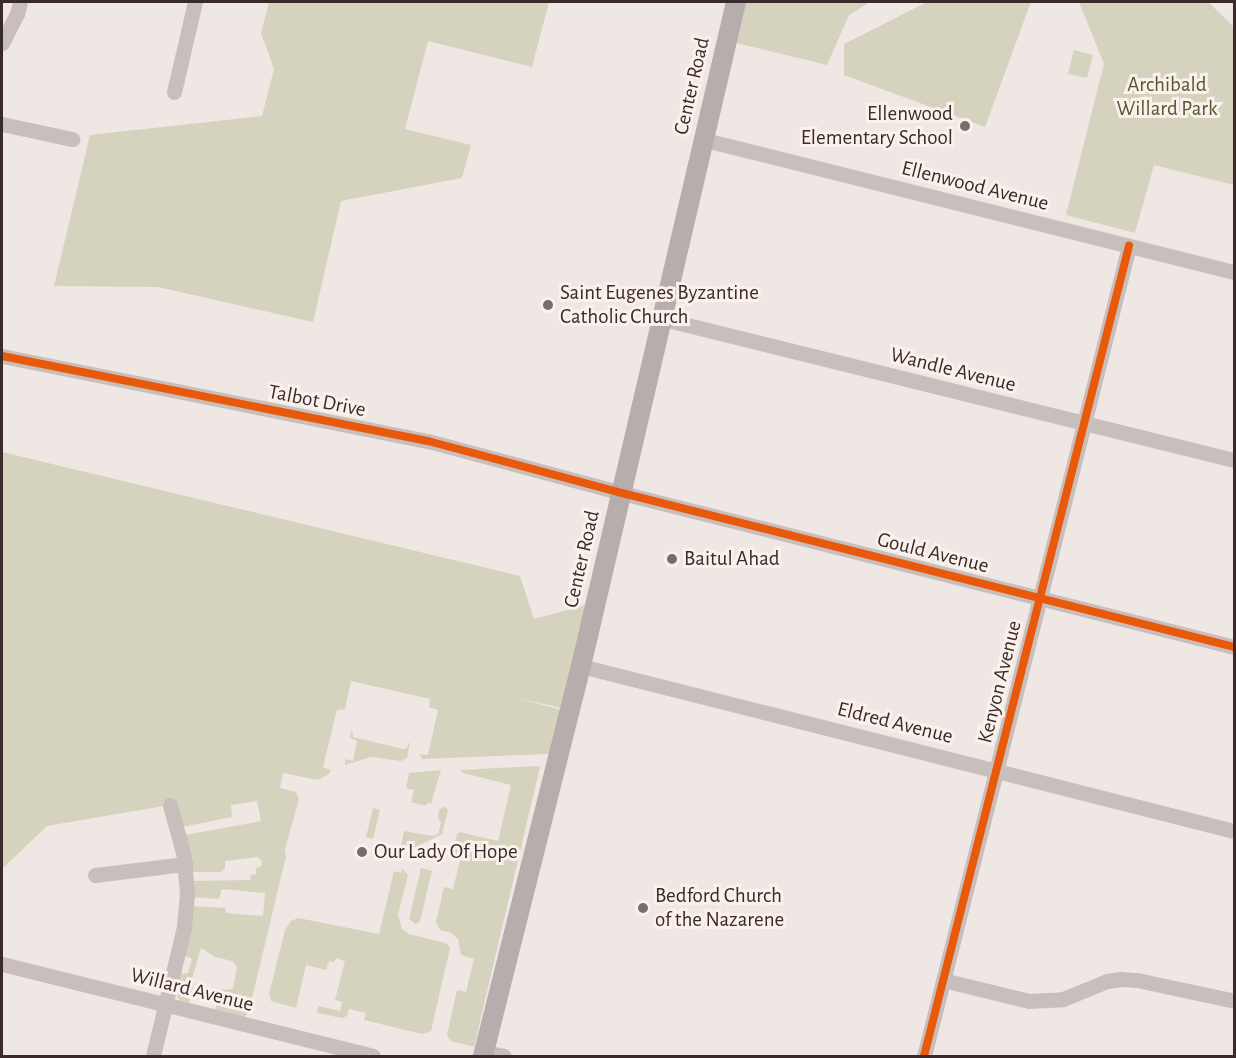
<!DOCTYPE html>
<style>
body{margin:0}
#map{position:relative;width:1236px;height:1058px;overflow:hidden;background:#efe7e4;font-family:"Alegreya Sans",sans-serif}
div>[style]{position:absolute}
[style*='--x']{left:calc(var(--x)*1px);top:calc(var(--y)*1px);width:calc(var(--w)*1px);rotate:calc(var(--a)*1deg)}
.green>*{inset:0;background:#d5d3be}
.minor>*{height:15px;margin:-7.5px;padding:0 7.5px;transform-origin:7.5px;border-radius:7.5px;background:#c8bfbd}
.major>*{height:20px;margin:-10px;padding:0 10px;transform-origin:10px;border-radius:10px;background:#b7adac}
.cycleway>*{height:8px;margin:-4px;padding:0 4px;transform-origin:4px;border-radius:4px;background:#e8590c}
.dots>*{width:16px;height:16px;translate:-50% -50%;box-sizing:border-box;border:3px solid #fbf1ec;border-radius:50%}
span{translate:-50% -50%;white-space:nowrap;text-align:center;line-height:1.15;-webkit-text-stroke:6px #fbf1ec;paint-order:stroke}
.park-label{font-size:21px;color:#54592d}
.street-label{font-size:21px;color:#3a2b2a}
.poi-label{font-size:21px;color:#3a2b2a}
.right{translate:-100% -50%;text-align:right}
.left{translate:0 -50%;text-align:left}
.frame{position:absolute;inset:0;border:3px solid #3a2b2a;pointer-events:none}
</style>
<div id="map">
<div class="green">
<div style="clip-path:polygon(269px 2px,549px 2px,532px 67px,428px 41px,405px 129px,471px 145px,462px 178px,341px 201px,313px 322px,158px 287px,54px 286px,90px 135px,262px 116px,274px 69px,261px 33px)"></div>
<div style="clip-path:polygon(736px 2px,870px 2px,849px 15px,827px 65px,728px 41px)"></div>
<div style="clip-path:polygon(927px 2px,1031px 2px,985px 127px,844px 75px,844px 44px)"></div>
<div style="clip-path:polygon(1079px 2px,1208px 2px,1234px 27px,1234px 185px,1154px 165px,1135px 233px,1066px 215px,1104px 64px)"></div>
<div style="clip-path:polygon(1074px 50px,1093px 55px,1087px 78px,1068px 74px)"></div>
<div style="clip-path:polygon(2px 452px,520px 576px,534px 619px,586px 605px,561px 708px,518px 698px,561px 710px,549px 754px,422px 759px,419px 754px,428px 755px,438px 710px,429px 707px,430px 699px,351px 681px,345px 709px,337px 710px,329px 742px,323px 767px,331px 770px,329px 774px,318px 780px,283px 773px,280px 788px,296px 792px,299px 799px,285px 849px,286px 856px,249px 1011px,244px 1018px,215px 1010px,220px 990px,233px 989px,237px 967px,232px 961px,215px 957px,201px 948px,191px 982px,194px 983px,189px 1004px,181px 1002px,176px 995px,179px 974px,188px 973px,192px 959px,184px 955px,191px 906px,225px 908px,226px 913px,263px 916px,265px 893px,222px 889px,219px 899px,192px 897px,191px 881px,251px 880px,250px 875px,256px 874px,256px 868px,262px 866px,262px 862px,258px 857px,225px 861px,225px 868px,221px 872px,191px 872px,185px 835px,261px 821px,257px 801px,231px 805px,232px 817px,182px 827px,172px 796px,170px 805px,47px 826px,2px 869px)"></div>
<div style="clip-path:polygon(352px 729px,353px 737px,403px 749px,406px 749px,410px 741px,407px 758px,401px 761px,371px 757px,345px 765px,345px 759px,353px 761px,357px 741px,350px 738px)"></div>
<div style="clip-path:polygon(535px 766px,540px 767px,474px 1047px,451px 1041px,447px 1035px,457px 990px,466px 992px,474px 959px,461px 955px,458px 939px,451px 933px,440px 930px,436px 922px,444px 887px,453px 889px,460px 860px,461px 856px,452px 853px,457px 834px,460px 832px,498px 841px,511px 785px,463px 773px,461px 770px)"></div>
<div style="clip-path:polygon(441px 770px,431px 804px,427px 803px,426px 806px,411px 802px,414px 790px,406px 788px,409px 773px)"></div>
<div style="clip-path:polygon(445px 806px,448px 811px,442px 834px,414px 848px,407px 843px,406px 847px,401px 846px,404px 831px,433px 836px,438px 834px,441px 823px,438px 817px,439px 810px)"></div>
<div style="clip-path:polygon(373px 808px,380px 810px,373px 839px,366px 837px)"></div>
<div style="clip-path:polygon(402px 868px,408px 875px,398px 915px,402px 929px,409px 934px,446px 943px,450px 948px,431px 1031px,422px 1034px,364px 1020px,366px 1013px,349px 1009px,347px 1016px,342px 1018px,317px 1013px,318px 1006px,340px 1011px,342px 1002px,335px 1000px,345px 961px,336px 958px,334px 962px,329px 961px,326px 970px,306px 965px,296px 1008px,271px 1001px,269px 994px,285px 930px,291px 921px,298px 918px,379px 934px,394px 871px,401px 873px)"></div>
<div style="clip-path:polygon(421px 868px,432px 871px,420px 921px,416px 924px,409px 919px)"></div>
</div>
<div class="minor">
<div style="--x:2;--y:43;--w:33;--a:-63"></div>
<div style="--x:17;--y:14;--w:12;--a:-76"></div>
<div style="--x:174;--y:92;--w:92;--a:-76.9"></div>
<div style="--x:2;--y:124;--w:72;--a:12.1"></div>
<div style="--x:705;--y:140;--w:545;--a:14.01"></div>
<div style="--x:663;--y:319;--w:588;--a:13.87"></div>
<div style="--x:2;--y:356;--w:434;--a:11.3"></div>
<div style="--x:428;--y:441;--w:201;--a:15"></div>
<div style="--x:622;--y:493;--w:631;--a:14.12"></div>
<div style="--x:581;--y:666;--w:674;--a:14.18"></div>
<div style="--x:95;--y:875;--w:91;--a:-7"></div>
<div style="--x:2;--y:964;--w:382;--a:13.9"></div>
<div style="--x:943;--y:980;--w:89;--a:13.7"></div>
<div style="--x:1029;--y:1001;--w:34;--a:-3"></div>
<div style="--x:1063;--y:999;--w:48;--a:-22.2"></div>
<div style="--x:1107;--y:981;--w:14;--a:-8"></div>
<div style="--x:1121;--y:979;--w:16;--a:4"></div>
<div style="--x:1137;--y:980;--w:95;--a:12.1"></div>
<div style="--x:484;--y:1052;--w:20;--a:11"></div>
<div style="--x:153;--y:1056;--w:133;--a:-76.5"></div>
<div style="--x:184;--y:927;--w:33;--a:-85"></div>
<div style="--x:187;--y:894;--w:38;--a:-95"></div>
<div style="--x:184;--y:856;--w:53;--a:-105.4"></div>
<div style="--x:924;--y:1056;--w:836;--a:-75.8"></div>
</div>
<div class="major">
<div style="--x:483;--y:1056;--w:402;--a:-75.9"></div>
<div style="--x:581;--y:666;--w:682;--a:-76.86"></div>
</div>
<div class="cycleway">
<div style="--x:2;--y:356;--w:434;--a:11.3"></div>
<div style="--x:428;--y:441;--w:201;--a:15"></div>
<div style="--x:622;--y:493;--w:631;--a:14.12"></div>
<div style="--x:924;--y:1056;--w:836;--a:-75.8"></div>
</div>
<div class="dots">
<div style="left:965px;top:126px;background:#796d6b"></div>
<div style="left:548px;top:305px;background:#796d6b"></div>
<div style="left:672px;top:559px;background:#796d6b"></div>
<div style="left:362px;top:852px;background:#796d6b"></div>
<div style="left:643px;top:908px;background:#796d6b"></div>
</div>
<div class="park-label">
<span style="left:1167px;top:97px">Archibald<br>Willard Park</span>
</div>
<div class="street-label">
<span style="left:692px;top:86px;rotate:-77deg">Center Road</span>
<span style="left:975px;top:186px;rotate:14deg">Ellenwood Avenue</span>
<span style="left:953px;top:370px;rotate:14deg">Wandle Avenue</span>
<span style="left:317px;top:401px;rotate:11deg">Talbot Drive</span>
<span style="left:933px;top:553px;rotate:14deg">Gould Avenue</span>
<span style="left:582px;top:559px;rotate:-77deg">Center Road</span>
<span style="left:1000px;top:682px;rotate:-76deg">Kenyon Avenue</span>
<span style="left:895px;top:723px;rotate:14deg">Eldred Avenue</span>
<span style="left:192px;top:990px;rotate:14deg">Willard Avenue</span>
</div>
<div class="poi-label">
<span class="right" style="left:953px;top:126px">Ellenwood<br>Elementary School</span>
<span class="left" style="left:560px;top:305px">Saint Eugenes Byzantine<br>Catholic Church</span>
<span class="left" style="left:684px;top:559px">Baitul Ahad</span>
<span class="left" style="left:374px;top:852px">Our Lady Of Hope</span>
<span class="left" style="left:655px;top:908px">Bedford Church<br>of the Nazarene</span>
</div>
<div class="frame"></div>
</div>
